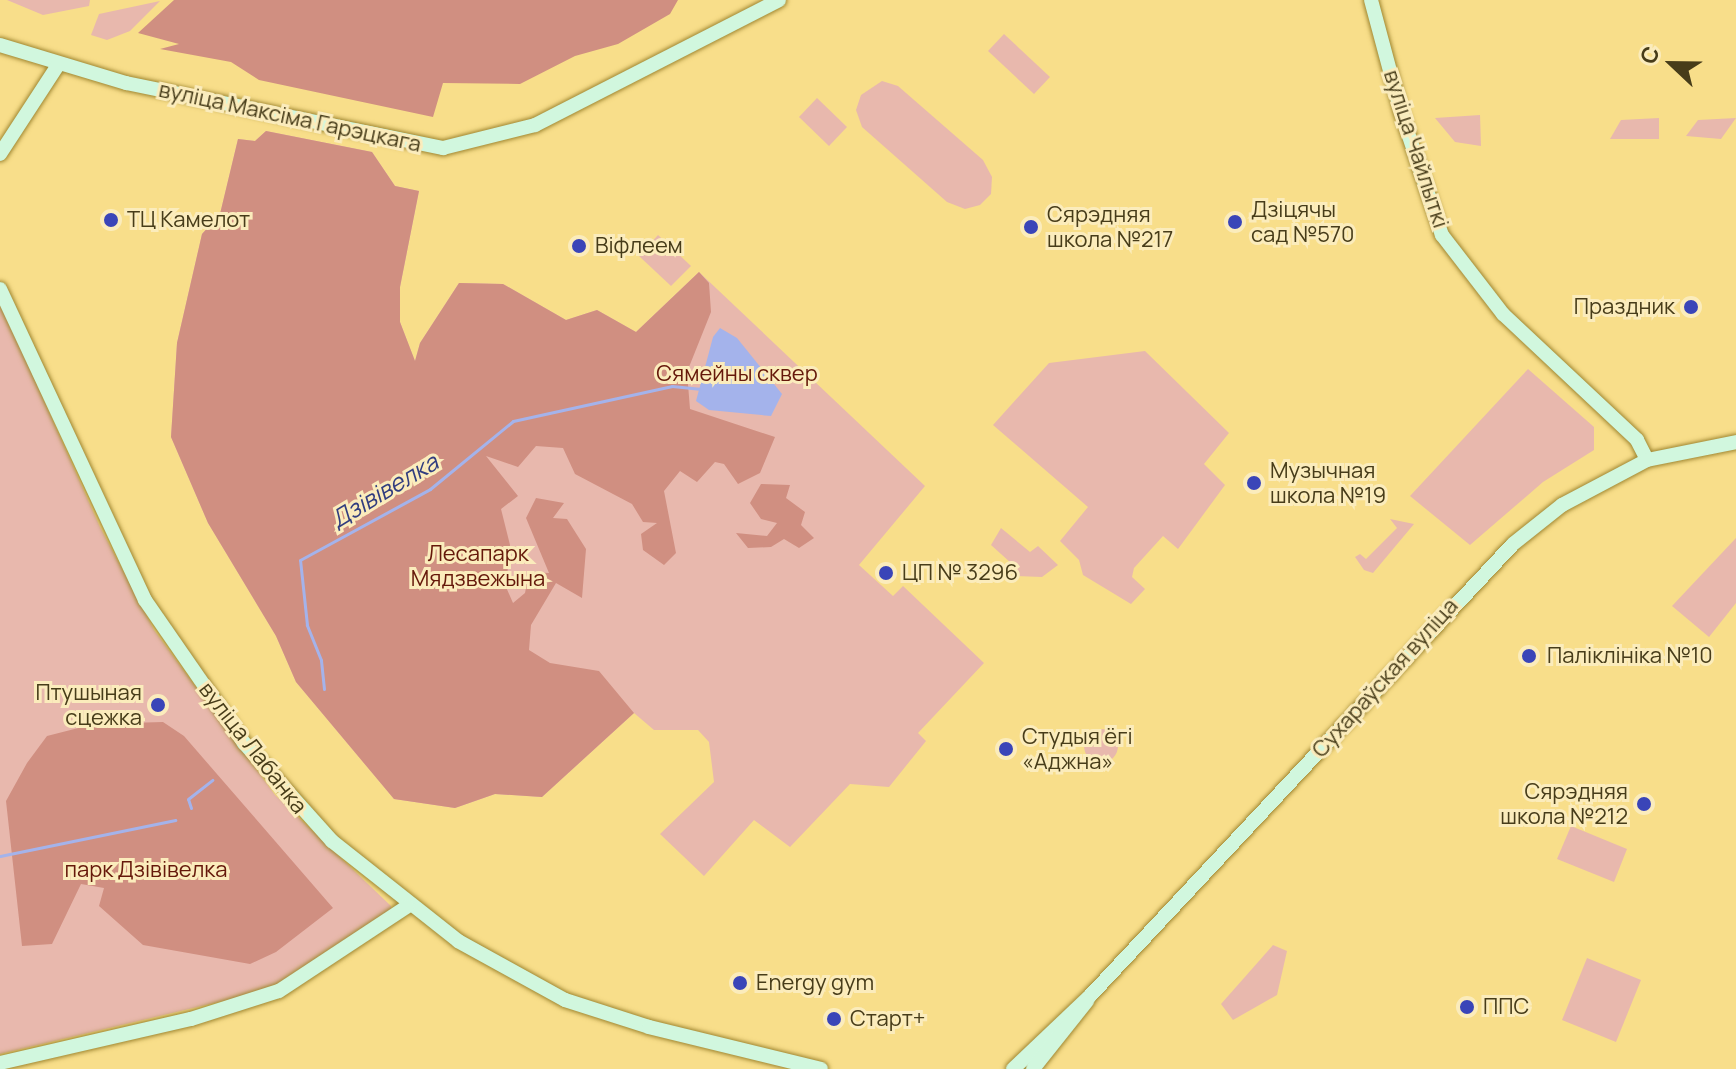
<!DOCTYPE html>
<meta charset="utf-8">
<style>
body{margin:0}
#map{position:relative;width:1736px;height:1069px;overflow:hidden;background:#f8de8a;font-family:Manrope,sans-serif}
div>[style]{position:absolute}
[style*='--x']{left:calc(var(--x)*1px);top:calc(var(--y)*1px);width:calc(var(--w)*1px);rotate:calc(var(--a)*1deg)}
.green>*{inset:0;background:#e8b8ad}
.round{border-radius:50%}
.forest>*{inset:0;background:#d08f81}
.water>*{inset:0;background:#a4b3eb}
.stream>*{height:3px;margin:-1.5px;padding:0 1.5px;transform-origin:1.5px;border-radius:1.5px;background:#a4b3eb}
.roads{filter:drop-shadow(0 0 2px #a08732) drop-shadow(0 0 2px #a08732)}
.secondary>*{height:14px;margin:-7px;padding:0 7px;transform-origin:7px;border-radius:7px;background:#d1f7de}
.dots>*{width:22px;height:22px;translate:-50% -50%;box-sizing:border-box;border:4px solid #fbecbc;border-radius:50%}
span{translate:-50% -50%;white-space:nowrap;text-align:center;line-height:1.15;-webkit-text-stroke:6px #fbecbc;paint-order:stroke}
.street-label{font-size:22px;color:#473c19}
.poi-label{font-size:22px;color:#473c19}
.left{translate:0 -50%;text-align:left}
.right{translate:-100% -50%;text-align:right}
.park-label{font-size:22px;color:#65180a}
.water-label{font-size:24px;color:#313d7f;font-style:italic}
.north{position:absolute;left:1632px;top:24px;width:80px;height:80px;-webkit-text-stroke:6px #fbecbc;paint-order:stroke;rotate:292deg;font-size:22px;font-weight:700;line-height:32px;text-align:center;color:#473c19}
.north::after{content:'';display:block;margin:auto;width:28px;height:36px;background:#473c19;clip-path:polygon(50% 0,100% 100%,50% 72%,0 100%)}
</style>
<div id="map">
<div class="green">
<div style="clip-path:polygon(7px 0,90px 0,89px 6px,43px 15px)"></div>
<div style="clip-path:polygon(160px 1px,130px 31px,107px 40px,91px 35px,99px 14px)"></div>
<div style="clip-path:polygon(1004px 34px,1050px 77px,1034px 94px,988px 51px)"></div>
<div style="clip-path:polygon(882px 81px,898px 86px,983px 160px,992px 177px,991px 194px,980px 205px,965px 209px,947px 202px,862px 127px,856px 110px,861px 95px)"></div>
<div style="clip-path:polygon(817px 98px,847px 127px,829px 146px,799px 117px)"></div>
<div style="clip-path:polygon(1480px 115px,1481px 146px,1455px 142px,1435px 118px)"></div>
<div style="clip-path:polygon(1659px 118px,1659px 139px,1610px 139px,1621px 120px)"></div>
<div style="clip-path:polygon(1736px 118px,1721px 139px,1686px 136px,1698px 120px)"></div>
<div style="clip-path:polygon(266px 131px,372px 152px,395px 186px,419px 191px,400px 287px,400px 322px,415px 361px,420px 343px,459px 283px,503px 284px,566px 320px,597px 310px,636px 332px,699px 272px,925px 486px,859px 565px,893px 596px,903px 586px,984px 663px,918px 733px,926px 741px,889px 787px,850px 784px,790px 847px,754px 820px,704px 876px,660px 834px,714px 782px,709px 742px,698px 730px,654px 730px,634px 713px,542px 797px,495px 794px,455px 808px,394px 799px,296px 682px,276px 636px,208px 523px,171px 437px,177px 343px,202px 234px,220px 214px,238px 139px,255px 141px)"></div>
<div style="clip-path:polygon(658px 235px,691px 266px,671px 286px,639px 256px)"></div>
<div style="clip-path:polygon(0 302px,100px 527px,154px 630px,275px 795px,391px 906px,391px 912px,294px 977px,248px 995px,0 1054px)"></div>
<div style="clip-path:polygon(1145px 351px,1229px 433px,1204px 464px,1225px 485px,1178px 549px,1163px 536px,1134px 568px,1132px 577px,1145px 589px,1131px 604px,1083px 575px,1079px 560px,1060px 541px,1088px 507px,993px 425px,1049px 363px)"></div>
<div style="clip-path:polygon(1528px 369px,1594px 427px,1594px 450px,1543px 482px,1470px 545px,1410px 496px)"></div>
<div style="clip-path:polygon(1390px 519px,1414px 524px,1373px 573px,1364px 570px,1355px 557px,1360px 554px,1366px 559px,1397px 528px)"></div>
<div style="clip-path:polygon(1001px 528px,1030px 552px,1038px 546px,1058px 565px,1042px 577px,1016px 576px,1011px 563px,991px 545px)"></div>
<div style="clip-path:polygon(1736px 538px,1736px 603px,1709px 637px,1672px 606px)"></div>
<div class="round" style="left:1084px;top:729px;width:34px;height:34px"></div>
<div style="clip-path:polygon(1571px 826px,1627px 849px,1614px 882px,1557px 859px)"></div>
<div style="clip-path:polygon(1273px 945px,1287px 951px,1277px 995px,1233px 1020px,1221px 1004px)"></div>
<div style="clip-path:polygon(1587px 958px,1641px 980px,1616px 1042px,1562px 1020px)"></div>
</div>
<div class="forest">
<div style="clip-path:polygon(174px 0,678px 0,670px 14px,618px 44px,575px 56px,520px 84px,443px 83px,433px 117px,259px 80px,231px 62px,160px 49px,179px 44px,138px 33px)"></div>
<div style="clip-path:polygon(266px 131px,372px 152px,395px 186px,419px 191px,400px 287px,400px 322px,415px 361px,420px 343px,459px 283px,503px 284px,566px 320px,597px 310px,636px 332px,699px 272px,709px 283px,711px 312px,687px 372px,690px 409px,775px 437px,760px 473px,738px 484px,724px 464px,715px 462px,697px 482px,680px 471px,664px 491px,676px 553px,664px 565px,643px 550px,641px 534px,657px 523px,643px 522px,632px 504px,575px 474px,563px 448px,536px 446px,518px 467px,486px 456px,518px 496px,501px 509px,510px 545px,506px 587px,513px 603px,525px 593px,529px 572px,549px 573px,526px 518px,536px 498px,564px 503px,553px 518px,567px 519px,586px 549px,582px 598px,556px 583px,531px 625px,529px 650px,550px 663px,599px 671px,634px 713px,542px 797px,495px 794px,455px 808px,394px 799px,296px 682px,276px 636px,208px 523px,171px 437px,177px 343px,202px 234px,220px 214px,238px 139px,255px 141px)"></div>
<div style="clip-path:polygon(761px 484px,790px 485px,786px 498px,805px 512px,801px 525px,814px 538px,799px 548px,784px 539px,771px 547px,748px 548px,736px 533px,767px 536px,777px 523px,761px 519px,750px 503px)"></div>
<div style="clip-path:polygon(163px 722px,184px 736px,333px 908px,276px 952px,250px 964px,143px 945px,99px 906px,104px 888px,81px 884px,52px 944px,22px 946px,6px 801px,27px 763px,47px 736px,94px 724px)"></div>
</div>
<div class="water">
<div style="clip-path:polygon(720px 328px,737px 338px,782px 394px,771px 416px,709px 410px,696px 401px,713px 337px)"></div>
</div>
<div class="stream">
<div style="--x:324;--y:689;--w:29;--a:-96"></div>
<div style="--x:321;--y:660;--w:38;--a:-112"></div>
<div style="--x:307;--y:625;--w:65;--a:-96.1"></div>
<div style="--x:300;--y:560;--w:148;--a:-28.6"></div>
<div style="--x:430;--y:489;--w:107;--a:-39.3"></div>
<div style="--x:513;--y:421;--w:163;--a:-12.4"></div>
<div style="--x:672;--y:386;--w:27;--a:6"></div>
<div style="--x:191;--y:808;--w:9;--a:-108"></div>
<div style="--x:188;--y:799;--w:31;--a:-38"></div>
<div style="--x:0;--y:856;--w:179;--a:-11.6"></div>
</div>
<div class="roads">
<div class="secondary">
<div style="--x:1371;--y:0;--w:116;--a:75"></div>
<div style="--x:1401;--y:112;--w:130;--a:71.6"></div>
<div style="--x:1442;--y:235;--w:100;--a:52.3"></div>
<div style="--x:1503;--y:314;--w:184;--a:43.2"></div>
<div style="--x:1637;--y:440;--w:22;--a:63"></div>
<div style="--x:0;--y:45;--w:132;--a:16.8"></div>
<div style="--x:126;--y:83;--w:324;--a:11.6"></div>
<div style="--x:443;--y:148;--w:95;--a:-14"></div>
<div style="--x:535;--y:125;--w:274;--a:-27.1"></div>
<div style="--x:0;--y:154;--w:106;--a:-56.9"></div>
<div style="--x:0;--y:289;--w:343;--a:65"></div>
<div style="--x:145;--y:600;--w:174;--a:55.3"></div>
<div style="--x:244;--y:743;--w:132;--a:48.1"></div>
<div style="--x:332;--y:841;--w:161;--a:38.4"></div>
<div style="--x:458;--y:941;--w:122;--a:28.9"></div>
<div style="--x:565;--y:1000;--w:88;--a:17.8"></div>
<div style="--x:649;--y:1027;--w:177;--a:13.7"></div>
<div style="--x:0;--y:1063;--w:196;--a:-13"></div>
<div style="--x:191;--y:1019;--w:92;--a:-17.7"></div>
<div style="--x:279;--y:991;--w:154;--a:-33.4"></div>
<div style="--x:1013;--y:1069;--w:105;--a:-43.5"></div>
<div style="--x:1089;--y:997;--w:620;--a:-46.89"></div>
<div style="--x:1513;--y:544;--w:63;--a:-38.5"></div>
<div style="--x:1562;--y:505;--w:96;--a:-27.9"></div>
<div style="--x:1647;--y:460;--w:91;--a:-11.4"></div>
<div style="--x:1033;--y:1069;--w:87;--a:-51.5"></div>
</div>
</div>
<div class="dots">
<div style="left:111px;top:220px;background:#3a45b8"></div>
<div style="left:1235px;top:222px;background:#3a45b8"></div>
<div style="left:1031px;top:227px;background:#3a45b8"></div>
<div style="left:579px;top:246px;background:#3a45b8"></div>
<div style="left:1691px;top:307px;background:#3a45b8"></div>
<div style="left:1254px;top:483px;background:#3a45b8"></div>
<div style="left:886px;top:573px;background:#3a45b8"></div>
<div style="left:1529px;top:656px;background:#3a45b8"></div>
<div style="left:158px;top:705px;background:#3a45b8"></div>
<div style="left:1006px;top:749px;background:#3a45b8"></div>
<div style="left:1644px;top:804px;background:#3a45b8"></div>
<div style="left:740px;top:983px;background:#3a45b8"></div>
<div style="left:1467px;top:1007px;background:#3a45b8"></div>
<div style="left:834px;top:1019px;background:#3a45b8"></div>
</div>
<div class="street-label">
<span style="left:290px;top:117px;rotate:12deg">вуліца Максіма Гарэцкага</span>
<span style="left:1416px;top:149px;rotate:72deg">вуліца Чайлыткі</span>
<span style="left:1385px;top:678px;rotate:-48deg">Сухараўская вуліца</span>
<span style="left:253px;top:748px;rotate:52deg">вуліца Лабанка</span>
</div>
<div class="poi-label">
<span class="left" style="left:1251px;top:222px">Дзіцячы<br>сад №570</span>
<span class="left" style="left:1047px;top:227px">Сярэдняя<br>школа №217</span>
<span class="left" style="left:127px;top:220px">ТЦ Камелот</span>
<span class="left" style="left:595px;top:246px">Віфлеем</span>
<span class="right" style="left:1675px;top:307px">Праздник</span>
<span class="left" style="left:1270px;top:483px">Музычная<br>школа №19</span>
<span class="left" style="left:902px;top:573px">ЦП № 3296</span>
<span class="left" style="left:1547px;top:656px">Паліклініка №10</span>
<span class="right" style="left:142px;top:705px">Птушыная<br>сцежка</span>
<span class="left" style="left:1022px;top:749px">Студыя ёгі<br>«Аджна»</span>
<span class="right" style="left:1628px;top:804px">Сярэдняя<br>школа №212</span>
<span class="left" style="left:756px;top:983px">Energy gym</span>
<span class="left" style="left:1483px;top:1007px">ППС</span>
<span class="left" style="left:850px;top:1019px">Старт+</span>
</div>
<div class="park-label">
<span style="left:737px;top:374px">Сямейны сквер</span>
<span style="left:478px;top:566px">Лесапарк<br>Мядзвежына</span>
<span style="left:146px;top:870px">парк Дзівівелка</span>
</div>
<div class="water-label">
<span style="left:384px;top:490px;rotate:-31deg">Дзівівелка</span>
</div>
<div class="north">С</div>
</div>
